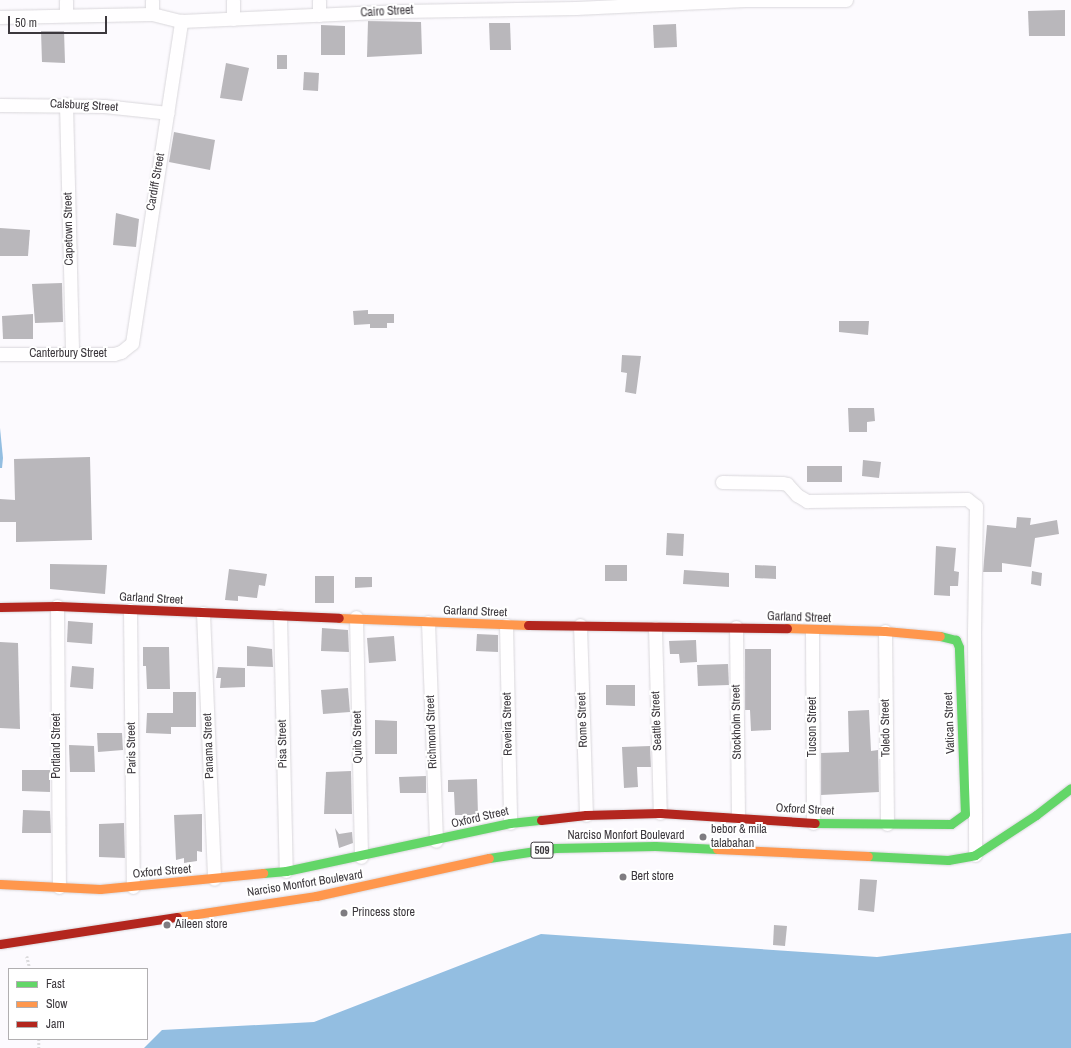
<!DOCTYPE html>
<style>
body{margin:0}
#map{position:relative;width:1071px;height:1048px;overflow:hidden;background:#fcfafe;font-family:"Archivo Narrow",sans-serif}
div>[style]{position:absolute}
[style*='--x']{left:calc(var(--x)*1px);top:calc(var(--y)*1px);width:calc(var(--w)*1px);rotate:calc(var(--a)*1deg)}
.water>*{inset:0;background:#93bee1}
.building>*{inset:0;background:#b9b7bb}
.path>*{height:2.5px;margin-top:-1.25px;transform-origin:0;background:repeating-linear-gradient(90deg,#dbdadc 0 2px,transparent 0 4px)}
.roads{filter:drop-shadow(0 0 1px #d9d7db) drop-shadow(0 0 1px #d9d7db)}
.street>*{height:13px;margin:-6.5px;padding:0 6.5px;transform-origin:6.5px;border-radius:6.5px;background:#fffeff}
.fast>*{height:9px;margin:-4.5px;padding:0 4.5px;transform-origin:4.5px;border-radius:4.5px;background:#63d668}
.slow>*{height:9px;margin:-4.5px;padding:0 4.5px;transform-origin:4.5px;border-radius:4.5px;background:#ff974d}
.jam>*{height:9px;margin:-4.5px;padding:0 4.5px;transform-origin:4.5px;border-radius:4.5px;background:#b3261e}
.dots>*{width:11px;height:11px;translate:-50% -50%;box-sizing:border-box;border:2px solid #fff;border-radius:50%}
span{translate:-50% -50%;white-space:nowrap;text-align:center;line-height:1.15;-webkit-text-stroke:4px #fff;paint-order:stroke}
.shield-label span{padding:1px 3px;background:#fff;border:1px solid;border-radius:3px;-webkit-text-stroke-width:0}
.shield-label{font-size:11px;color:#3c383d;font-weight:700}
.street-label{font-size:12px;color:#3c383d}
.poi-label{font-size:12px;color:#3c383d}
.left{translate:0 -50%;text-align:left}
.legend{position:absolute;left:8px;top:968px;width:140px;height:72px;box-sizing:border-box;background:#fff;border:1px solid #b1afb1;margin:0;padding:5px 7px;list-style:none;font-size:12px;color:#3c383d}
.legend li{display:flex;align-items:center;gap:8px;height:20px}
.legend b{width:20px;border:1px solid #b1afb1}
.scale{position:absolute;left:8px;top:16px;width:99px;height:18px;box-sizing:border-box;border:2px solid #3c383d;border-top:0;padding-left:5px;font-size:12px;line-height:14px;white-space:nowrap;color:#3c383d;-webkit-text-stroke:3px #fff;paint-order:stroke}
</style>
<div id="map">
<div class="water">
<div style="clip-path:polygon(0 428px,3px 458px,2px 468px,0 468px)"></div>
<div style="clip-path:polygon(1071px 933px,1071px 1048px,144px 1048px,162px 1030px,314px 1022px,541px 934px,877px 957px)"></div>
</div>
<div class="building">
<div style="clip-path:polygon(1065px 10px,1065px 36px,1029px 36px,1028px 11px)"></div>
<div style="clip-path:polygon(368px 21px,421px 22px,422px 54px,367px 57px)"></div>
<div style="clip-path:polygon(489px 23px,510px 23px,511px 50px,490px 50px)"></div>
<div style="clip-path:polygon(676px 24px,677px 47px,654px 48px,653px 25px)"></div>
<div style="clip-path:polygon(321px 25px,345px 26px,345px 55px,321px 55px)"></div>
<div style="clip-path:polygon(41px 31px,64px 31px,65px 63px,42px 62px)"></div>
<div style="clip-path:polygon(277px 55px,287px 55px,287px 69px,277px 69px)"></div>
<div style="clip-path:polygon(226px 63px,249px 68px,242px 101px,220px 98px)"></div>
<div style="clip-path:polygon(304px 72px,319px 73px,318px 91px,303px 90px)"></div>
<div style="clip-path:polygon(174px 132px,215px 140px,210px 170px,169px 162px)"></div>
<div style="clip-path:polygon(116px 213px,139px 219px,136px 247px,113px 245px)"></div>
<div style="clip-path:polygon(0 228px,30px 230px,28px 256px,0 256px)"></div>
<div style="clip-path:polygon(62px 283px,63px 322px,35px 323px,32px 284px)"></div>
<div style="clip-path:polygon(368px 310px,368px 314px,394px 314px,394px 323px,387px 323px,387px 328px,370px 328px,370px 324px,354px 325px,353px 311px)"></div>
<div style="clip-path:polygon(33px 314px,33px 339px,3px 339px,2px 316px)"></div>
<div style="clip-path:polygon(839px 321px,869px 321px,868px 335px,839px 332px)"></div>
<div style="clip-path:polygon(622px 355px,641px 356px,636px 394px,625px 392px,627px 373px,621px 372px)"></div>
<div style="clip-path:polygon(848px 408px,874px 408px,875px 421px,867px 422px,867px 432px,849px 432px)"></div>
<div style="clip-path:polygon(90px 457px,92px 540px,16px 542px,16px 522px,0 522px,0 499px,15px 500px,14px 459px)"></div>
<div style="clip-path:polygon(863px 460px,881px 462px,879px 478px,862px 476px)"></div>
<div style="clip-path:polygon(807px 466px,842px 466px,842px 482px,807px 482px)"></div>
<div style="clip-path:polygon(1017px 517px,1031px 518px,1030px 525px,1057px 520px,1059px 534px,1035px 538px,1031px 567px,1002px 563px,1002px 572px,983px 572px,987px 525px,1016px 528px)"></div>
<div style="clip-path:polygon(667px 533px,684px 534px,683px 556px,666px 555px)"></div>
<div style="clip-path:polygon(936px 546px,956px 548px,954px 571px,959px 572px,958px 586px,950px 586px,950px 596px,934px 595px)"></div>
<div style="clip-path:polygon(50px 564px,107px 565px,105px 594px,50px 589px)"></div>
<div style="clip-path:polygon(605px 565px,627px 565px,627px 581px,605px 581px)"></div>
<div style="clip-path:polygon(755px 565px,776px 566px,776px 579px,755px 578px)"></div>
<div style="clip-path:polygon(229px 569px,267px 574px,265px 586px,259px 585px,257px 598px,238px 596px,238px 601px,225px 600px)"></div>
<div style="clip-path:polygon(684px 570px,729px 573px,729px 587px,683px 584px)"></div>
<div style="clip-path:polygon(1032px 571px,1042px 573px,1041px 586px,1031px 584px)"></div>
<div style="clip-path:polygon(315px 576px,334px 576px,334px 603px,315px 603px)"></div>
<div style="clip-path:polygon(355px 577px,372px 577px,372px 587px,355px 588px)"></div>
<div style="clip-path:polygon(68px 621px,93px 623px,92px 644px,67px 642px)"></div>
<div style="clip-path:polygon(322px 628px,348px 630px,349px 652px,321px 651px)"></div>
<div style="clip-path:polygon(477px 634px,498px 635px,498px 652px,476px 651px)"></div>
<div style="clip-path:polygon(394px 636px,396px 661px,369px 663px,367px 638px)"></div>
<div style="clip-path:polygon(696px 640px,697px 662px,680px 663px,679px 654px,670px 654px,669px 641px)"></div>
<div style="clip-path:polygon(0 642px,18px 643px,20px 729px,0 728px)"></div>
<div style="clip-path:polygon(247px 646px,272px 649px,273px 667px,247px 666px)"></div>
<div style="clip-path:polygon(143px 647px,169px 647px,170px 689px,147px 689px,146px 666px,143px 666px)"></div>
<div style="clip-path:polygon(745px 649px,771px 649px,771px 730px,751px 731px,750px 710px,745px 710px)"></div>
<div style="clip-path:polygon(728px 664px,729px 685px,698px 686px,697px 665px)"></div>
<div style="clip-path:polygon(72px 666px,94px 668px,93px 689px,70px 687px)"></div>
<div style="clip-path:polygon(218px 667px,245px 668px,245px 687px,220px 688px,221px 678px,216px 678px)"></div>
<div style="clip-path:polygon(606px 685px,635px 685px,635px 706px,606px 705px)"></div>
<div style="clip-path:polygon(348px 688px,350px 712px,323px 714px,321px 690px)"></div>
<div style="clip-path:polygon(173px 692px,196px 692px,196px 727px,171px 727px,171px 734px,146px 733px,147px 713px,173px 713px)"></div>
<div style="clip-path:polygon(869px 710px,871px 751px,878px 750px,879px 792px,821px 795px,821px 753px,849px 752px,848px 711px)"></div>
<div style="clip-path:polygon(375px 720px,397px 721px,397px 754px,375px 754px)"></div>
<div style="clip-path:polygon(97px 733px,122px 733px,123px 750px,98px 752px)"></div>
<div style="clip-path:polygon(69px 745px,94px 746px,95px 772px,70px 772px)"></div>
<div style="clip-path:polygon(650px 746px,651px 767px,637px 767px,638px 787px,624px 788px,622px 747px)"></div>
<div style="clip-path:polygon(22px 770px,50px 770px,50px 792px,22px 791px)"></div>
<div style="clip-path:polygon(351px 771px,352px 814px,324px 814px,326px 772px)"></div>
<div style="clip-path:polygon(426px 776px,426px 793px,400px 793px,399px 777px)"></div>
<div style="clip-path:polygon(477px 779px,478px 815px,455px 815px,454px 792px,448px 792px,448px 780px)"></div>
<div style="clip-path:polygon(23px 810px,50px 811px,51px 833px,22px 833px)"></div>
<div style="clip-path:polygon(202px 814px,202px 852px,197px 851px,197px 861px,184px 863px,184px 858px,176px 860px,174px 815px)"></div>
<div style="clip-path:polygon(124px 823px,125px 858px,99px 857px,99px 824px)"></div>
<div style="clip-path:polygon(335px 828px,339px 834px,352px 832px,353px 843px,339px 848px)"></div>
<div style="clip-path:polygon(860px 879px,877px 880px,874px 912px,858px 910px)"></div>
<div style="clip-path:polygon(774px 925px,787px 926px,785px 946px,773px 945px)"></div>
</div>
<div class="path">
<div style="--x:27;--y:956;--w:13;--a:77"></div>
<div style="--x:39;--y:1039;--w:9;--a:90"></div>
</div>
<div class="roads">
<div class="street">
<div style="--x:66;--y:0;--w:15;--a:90"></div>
<div style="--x:152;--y:0;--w:14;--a:90"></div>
<div style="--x:319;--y:0;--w:15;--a:90"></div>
<div style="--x:0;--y:17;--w:152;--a:-1.1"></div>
<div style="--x:152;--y:14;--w:30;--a:14"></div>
<div style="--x:181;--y:21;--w:220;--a:-2.6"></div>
<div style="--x:401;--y:11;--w:175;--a:-1"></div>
<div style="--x:576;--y:8;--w:169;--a:-2.7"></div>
<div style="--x:745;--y:0;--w:101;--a:0"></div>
<div style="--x:233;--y:19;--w:19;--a:-90"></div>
<div style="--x:66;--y:104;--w:250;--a:88.6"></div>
<div style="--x:0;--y:105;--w:104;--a:0.6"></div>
<div style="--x:104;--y:106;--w:64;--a:6.2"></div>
<div style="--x:0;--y:354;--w:114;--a:0"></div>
<div style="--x:114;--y:354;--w:7;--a:-16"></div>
<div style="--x:121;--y:352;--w:14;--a:-39"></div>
<div style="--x:132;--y:343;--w:326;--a:-81.3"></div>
<div style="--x:722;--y:482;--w:60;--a:1"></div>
<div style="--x:782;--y:483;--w:5;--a:11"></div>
<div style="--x:787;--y:484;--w:15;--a:48"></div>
<div style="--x:797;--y:495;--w:12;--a:31"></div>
<div style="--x:807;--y:501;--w:160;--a:-0.7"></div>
<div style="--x:967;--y:499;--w:11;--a:38"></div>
<div style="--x:976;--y:506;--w:125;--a:90.9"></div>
<div style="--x:974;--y:631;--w:224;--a:89.7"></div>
<div style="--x:57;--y:606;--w:281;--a:89.6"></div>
<div style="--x:130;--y:610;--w:277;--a:89.4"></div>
<div style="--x:203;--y:613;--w:266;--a:87.6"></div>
<div style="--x:280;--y:616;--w:255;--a:88.7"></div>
<div style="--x:356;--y:617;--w:240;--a:88.8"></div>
<div style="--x:428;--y:622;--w:219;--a:87.9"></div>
<div style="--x:506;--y:625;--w:198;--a:88.8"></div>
<div style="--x:580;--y:625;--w:190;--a:88.2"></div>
<div style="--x:736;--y:627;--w:190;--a:89.4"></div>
<div style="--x:655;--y:628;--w:185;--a:88.5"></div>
<div style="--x:812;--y:631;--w:192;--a:89.7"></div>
<div style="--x:885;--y:631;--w:193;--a:89.4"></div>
</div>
<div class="fast">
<div style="--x:815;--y:823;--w:136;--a:0.4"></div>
<div style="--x:951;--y:824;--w:17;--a:-36"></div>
<div style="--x:965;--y:814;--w:167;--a:-92.1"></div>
<div style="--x:959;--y:647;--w:8;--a:-113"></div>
<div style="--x:956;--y:640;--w:16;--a:-166"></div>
<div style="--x:868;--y:856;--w:80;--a:2.9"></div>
<div style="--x:948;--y:860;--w:27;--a:-10"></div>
<div style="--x:975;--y:855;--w:73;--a:-33.3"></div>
<div style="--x:1036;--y:815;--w:44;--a:-37.6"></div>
<div style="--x:489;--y:858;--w:67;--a:-8.6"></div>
<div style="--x:555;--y:848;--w:100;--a:-1.1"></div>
<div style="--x:655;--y:846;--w:62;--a:2.8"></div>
<div style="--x:263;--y:873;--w:23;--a:-5"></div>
<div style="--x:286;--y:871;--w:229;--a:-12.1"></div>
<div style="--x:510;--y:823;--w:31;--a:-6"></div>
</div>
<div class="slow">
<div style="--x:339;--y:618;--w:189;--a:2.1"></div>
<div style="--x:787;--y:628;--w:98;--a:1.8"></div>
<div style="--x:885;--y:631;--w:55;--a:5.2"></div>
<div style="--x:717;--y:849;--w:151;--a:2.7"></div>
<div style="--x:0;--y:884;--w:100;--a:2.9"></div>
<div style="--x:100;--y:889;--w:164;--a:-5.6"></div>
<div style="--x:177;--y:917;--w:141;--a:-8.6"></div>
<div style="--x:316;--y:896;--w:177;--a:-12.4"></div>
</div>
<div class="jam">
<div style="--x:0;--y:607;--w:57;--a:-1"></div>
<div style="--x:57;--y:606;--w:282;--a:2.4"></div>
<div style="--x:528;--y:625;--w:259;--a:0.7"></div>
<div style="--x:541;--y:820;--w:45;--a:-6.3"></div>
<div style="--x:586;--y:815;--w:74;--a:-1.5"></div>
<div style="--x:660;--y:813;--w:155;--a:3.7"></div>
<div style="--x:0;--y:944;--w:179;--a:-8.7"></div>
</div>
</div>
<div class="dots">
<div style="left:703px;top:837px;background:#7f7c81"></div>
<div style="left:623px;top:877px;background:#7f7c81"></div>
<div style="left:344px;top:913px;background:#7f7c81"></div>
<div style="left:167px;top:925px;background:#7f7c81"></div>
</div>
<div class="shield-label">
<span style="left:542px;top:850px">509</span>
</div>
<div class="street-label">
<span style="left:387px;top:12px;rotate:-3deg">Cairo Street</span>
<span style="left:84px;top:106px;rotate:3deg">Calsburg Street</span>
<span style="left:156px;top:182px;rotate:-80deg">Cardiff Street</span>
<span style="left:69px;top:229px;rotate:-91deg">Capetown Street</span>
<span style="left:68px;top:354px">Canterbury Street</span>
<span style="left:151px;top:599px;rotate:3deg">Garland Street</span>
<span style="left:475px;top:612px;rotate:2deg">Garland Street</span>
<span style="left:799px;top:618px;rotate:2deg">Garland Street</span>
<span style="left:583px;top:720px;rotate:-92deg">Rome Street</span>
<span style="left:657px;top:721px;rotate:-92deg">Seattle Street</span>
<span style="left:737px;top:722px;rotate:-91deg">Stockholm Street</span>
<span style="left:950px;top:723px;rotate:-92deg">Vatican Street</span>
<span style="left:508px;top:724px;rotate:-91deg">Reveira Street</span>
<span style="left:813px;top:727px;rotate:-90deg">Tucson Street</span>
<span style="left:886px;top:728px;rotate:-91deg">Toledo Street</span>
<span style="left:432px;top:732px;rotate:-92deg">Richmond Street</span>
<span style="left:358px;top:737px;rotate:-91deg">Quito Street</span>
<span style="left:283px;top:744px;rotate:-91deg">Pisa Street</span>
<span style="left:57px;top:746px;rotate:-90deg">Portland Street</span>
<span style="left:209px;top:746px;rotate:-92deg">Panama Street</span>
<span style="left:132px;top:748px;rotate:-91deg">Paris Street</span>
<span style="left:805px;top:810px;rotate:3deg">Oxford Street</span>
<span style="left:480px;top:818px;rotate:-13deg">Oxford Street</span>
<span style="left:626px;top:836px">Narciso Monfort Boulevard</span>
<span style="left:162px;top:872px;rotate:-5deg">Oxford Street</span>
<span style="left:305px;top:884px;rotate:-9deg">Narciso Monfort Boulevard</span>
</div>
<div class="poi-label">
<span class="left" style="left:711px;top:837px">bebor &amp; mila<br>talabahan</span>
<span class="left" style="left:631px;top:877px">Bert store</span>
<span class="left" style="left:352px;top:913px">Princess store</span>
<span class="left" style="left:175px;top:925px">Aileen store</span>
</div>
<ul class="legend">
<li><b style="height:5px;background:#63d668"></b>Fast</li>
<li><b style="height:5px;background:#ff974d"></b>Slow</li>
<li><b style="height:5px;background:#b3261e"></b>Jam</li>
</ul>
<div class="scale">50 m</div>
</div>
